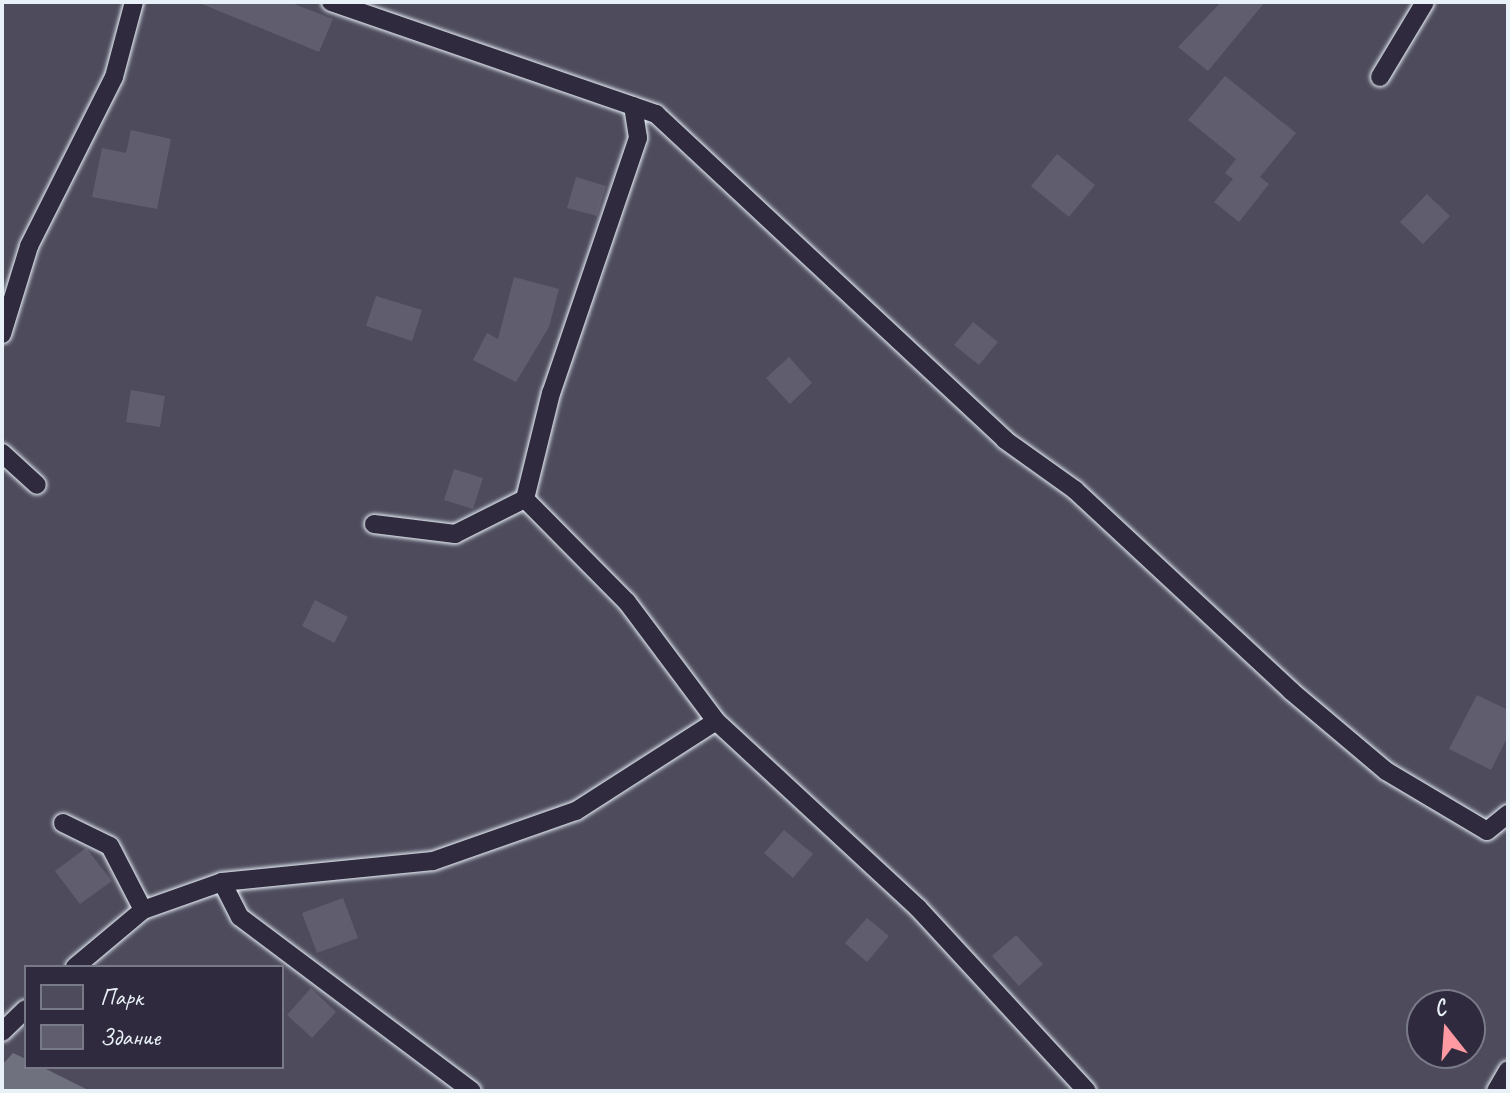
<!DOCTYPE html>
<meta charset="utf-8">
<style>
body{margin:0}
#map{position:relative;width:1510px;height:1093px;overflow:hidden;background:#363244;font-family:Caveat,sans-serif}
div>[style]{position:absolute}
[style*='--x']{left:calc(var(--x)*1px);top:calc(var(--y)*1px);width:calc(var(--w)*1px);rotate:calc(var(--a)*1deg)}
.green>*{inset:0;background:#4d4b5c}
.water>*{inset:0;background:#70717f}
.building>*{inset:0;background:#605e6e}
.roads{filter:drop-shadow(0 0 2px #e8f1f8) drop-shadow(0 0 2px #e8f1f8)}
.lane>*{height:18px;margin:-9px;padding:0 9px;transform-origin:9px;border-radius:9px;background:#2f2a3d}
span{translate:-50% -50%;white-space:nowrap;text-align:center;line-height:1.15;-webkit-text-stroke:7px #2f2a3d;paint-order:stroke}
.frame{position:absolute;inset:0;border:4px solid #e8f1f8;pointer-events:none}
.legend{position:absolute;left:24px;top:965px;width:260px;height:104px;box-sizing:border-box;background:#2f2a3d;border:2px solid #797a88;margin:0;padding:10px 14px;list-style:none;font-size:24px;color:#e8f1f8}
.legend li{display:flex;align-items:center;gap:16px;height:40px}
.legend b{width:40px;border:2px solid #797a88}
.north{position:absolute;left:1406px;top:989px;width:80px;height:80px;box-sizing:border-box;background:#2f2a3d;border:2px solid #797a88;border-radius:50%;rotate:343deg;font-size:22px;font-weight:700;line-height:32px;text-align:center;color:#e8f1f8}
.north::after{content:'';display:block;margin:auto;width:28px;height:36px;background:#ff9aa2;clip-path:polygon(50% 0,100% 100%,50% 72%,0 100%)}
</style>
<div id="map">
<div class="green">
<div style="clip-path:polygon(evenodd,2px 2px,1508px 2px,1508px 1091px,2px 1091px,2px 2px,26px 967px,282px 967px,282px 1067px,26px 1067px,26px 967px,2px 2px,1422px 1005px,1470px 1005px,1470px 1053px,1422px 1053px,1422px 1005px)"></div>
</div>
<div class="water">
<div style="clip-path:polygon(13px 1053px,26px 1059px,26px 1067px,42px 1067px,90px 1091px,2px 1091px,2px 1065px)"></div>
</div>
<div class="building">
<div style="clip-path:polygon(197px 2px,289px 2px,333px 19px,319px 52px)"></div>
<div style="clip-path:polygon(1221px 2px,1265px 2px,1208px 71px,1178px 47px)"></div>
<div style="clip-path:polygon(1225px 76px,1296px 133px,1260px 177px,1269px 184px,1239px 222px,1214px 202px,1233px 179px,1225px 173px,1236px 159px,1188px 120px)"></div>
<div style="clip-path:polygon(131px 130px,171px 139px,157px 209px,92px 197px,102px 148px,126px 153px)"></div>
<div style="clip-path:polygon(1057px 154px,1095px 185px,1069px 217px,1031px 186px)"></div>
<div style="clip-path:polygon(576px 177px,606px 186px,597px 216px,567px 208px)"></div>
<div style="clip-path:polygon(1427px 194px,1450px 216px,1423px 244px,1400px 222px)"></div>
<div style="clip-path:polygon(514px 277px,559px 289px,549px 327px,516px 382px,473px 360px,487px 333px,498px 339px)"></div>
<div style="clip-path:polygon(376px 296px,422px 310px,412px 341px,366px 326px)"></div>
<div style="clip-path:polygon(973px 322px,998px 342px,979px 365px,954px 345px)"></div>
<div style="clip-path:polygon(789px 357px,812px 383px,790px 404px,766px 378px)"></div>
<div style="clip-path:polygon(131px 390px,165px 396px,160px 427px,126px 422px)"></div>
<div style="clip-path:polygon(454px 469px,483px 478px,473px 509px,444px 500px)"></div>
<div style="clip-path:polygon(315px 600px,348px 617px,334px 643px,302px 626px)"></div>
<div style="clip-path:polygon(1477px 695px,1508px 710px,1508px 736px,1491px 770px,1449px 749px)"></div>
<div style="clip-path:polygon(784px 830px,813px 854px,793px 878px,764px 853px)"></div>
<div style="clip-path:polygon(86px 848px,112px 881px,80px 904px,55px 871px)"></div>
<div style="clip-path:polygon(343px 898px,358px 938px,317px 953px,302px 913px)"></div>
<div style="clip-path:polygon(867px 918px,889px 936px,867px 962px,845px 943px)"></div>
<div style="clip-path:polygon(1016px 935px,1043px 964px,1019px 986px,992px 956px)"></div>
<div style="clip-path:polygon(311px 988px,336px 1012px,312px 1038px,287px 1015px)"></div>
</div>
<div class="roads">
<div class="lane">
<div style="--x:331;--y:2;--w:344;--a:19"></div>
<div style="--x:656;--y:114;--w:478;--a:43"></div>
<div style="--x:1005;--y:440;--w:86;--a:35.5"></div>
<div style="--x:1075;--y:490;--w:295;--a:42.9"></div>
<div style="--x:1291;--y:691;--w:124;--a:40.1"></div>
<div style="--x:1386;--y:771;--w:117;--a:30.7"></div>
<div style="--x:1487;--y:831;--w:27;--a:-39"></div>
<div style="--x:1380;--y:77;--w:87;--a:-59"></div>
<div style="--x:633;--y:106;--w:32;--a:81"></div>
<div style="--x:638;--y:138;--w:269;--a:108.8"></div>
<div style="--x:551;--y:393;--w:109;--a:103.8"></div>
<div style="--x:525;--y:499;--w:145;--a:45.3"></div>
<div style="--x:627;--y:602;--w:149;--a:53.2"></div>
<div style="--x:716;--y:721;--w:275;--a:42.8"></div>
<div style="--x:918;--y:908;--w:249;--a:47.3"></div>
<div style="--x:2;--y:334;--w:92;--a:-72.9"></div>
<div style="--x:29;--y:246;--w:189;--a:-63.3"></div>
<div style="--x:114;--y:77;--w:78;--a:-75.1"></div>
<div style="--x:2;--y:453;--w:47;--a:42.4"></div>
<div style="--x:374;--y:524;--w:82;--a:7"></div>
<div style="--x:455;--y:534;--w:78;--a:-26.6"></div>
<div style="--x:63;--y:823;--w:52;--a:26.1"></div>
<div style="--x:110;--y:846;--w:72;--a:62.7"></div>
<div style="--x:222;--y:882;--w:39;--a:63"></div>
<div style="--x:240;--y:917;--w:290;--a:36.9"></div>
<div style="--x:75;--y:967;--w:89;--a:-40"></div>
<div style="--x:143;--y:910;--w:84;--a:-19.5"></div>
<div style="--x:222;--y:882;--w:212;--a:-5.7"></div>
<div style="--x:433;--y:861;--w:151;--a:-19.3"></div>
<div style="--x:576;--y:811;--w:166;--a:-32.7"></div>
<div style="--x:2;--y:1032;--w:33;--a:-44"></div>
<div style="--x:1496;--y:1091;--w:24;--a:-60"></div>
</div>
</div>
<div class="frame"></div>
<ul class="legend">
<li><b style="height:22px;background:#4d4b5c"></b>Парк</li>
<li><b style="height:22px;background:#605e6e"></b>Здание</li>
</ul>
<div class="north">С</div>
</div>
